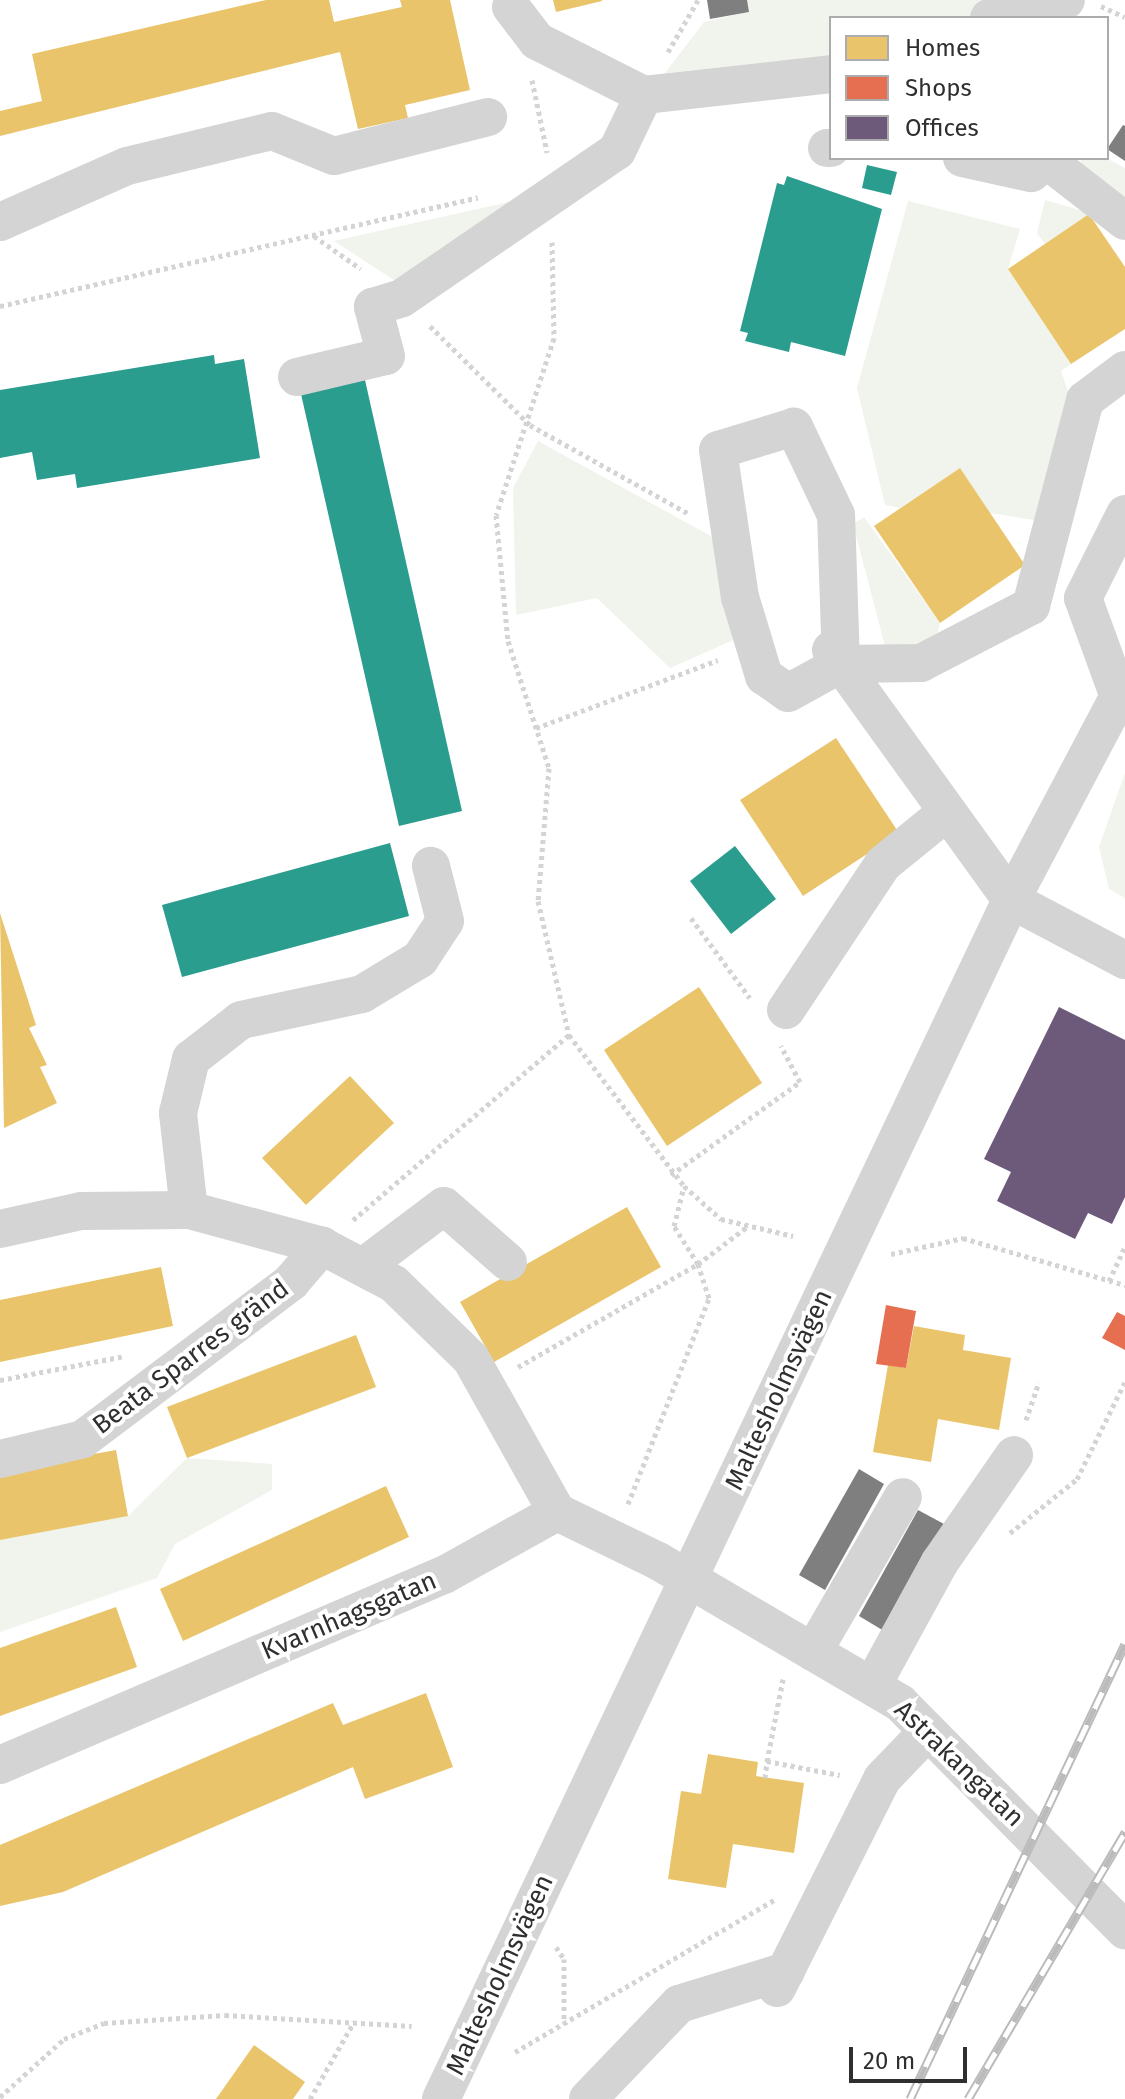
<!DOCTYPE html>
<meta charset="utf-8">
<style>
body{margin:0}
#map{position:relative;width:1125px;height:2099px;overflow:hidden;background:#fff;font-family:"Fira Sans",sans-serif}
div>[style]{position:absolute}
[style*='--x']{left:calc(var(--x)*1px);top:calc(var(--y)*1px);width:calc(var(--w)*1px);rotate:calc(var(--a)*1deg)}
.green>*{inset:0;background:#f0f4ec}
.homes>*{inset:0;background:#e9c46a}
.shops>*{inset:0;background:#e76f51}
.offices>*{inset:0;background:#6d597a}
.schools>*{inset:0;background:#2a9d8f}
.building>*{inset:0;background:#7f7f7f}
.path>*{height:5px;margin-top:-2.5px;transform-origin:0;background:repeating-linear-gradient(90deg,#d4d4d4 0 4px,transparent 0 8px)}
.minor>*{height:38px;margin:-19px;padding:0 19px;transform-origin:19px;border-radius:19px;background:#d4d4d4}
.rail>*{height:9px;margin-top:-4.5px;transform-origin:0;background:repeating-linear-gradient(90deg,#fff 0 18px,#bbb 0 36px);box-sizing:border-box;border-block:2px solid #bbb}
span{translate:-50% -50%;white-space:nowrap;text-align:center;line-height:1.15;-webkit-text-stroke:8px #fff;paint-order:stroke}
.street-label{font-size:26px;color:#2f2f2f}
.legend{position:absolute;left:829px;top:16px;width:280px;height:144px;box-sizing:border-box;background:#fff;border:2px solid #acacac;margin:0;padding:10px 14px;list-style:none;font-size:24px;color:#2f2f2f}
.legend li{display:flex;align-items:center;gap:16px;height:40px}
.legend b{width:40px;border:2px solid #acacac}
.scale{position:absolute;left:849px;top:2047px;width:118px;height:36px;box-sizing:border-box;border:4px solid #2f2f2f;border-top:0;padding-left:10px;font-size:24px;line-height:28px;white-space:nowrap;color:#2f2f2f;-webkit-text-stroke:6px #fff;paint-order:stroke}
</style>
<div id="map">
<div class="green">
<div style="clip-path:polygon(747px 0,998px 0,975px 18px,831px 18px,831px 56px,665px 73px,704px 22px,748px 12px)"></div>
<div style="clip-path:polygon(1081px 158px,1106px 158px,1125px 168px,1125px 202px,1080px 172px)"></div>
<div style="clip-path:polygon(522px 199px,400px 284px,334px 241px)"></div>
<div style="clip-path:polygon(1045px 200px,1083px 211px,1089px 214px,1045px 244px,1037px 233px)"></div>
<div style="clip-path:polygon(908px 201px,1020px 229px,1008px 269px,1071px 364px,1061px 371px,1069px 394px,1040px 521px,990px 513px,960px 468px,900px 508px,885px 505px,857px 388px)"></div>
<div style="clip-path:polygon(538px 441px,718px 540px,738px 638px,670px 668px,597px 598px,516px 615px,513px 488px)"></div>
<div style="clip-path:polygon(864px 517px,940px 623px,937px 635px,901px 650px,885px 646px,853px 524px)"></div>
<div style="clip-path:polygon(1125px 773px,1125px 898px,1109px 889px,1099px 847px)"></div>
<div style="clip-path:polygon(187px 1458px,272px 1464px,272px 1490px,175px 1544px,157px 1578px,0 1632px,0 1540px,128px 1516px)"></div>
</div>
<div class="homes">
<div style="clip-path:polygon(266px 0,329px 0,334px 22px,402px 7px,400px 0,450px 0,470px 90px,405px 105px,408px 118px,358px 129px,340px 52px,0 136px,0 111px,42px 101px,32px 54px)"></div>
<div style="clip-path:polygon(553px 0,602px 0,602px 1px,556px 12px)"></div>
<div style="clip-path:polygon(1089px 214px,1125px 267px,1125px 329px,1071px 364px,1008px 269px)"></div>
<div style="clip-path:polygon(960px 468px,1025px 565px,940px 623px,874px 526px)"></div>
<div style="clip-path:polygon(836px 738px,899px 833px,803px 896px,740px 800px)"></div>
<div style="clip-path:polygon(0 913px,36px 1025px,29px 1028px,47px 1065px,40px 1067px,57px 1103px,4px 1128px)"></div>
<div style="clip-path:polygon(699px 987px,762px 1083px,667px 1146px,604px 1050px)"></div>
<div style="clip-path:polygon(350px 1076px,394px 1123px,306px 1205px,262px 1158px)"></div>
<div style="clip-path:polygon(627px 1207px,661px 1267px,494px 1362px,460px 1302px)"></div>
<div style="clip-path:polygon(161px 1267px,173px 1326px,0 1362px,0 1300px)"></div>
<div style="clip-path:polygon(914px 1326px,965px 1335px,963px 1350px,1011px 1358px,999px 1430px,938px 1419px,931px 1462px,873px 1452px,888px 1365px,906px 1368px)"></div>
<div style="clip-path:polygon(356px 1335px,376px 1387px,187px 1458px,167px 1407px)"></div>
<div style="clip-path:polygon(116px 1450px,128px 1516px,0 1540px,0 1471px)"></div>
<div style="clip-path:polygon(386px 1486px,409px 1537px,183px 1641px,160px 1589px)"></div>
<div style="clip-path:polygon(116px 1607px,137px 1667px,0 1716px,0 1648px)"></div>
<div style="clip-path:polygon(426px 1693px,453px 1767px,365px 1799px,353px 1767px,63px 1892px,0 1906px,0 1845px,333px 1703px,343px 1725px)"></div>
<div style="clip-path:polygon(708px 1754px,758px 1762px,756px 1776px,804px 1783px,794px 1853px,733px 1844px,726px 1888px,668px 1879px,681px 1791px,701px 1794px)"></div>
<div style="clip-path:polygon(254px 2045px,305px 2082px,293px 2099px,216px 2099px)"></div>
</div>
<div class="shops">
<div style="clip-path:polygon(886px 1305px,916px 1311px,906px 1368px,876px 1364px)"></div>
<div style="clip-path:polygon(1117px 1312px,1125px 1316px,1125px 1350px,1102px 1338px)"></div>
</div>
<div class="offices">
<div style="clip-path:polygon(1059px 1007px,1125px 1040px,1125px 1197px,1112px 1224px,1088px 1213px,1075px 1239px,997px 1201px,1011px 1172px,984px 1159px)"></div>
</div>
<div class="schools">
<div style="clip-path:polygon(867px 165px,897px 172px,891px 195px,862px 188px)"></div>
<div style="clip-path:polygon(787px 176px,882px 209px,845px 356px,791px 342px,789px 352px,745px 341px,748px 333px,740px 331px,777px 183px,784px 185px)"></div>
<div style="clip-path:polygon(214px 355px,215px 364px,244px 359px,260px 458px,77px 488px,75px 474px,37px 480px,32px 452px,0 458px,0 390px)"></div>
<div style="clip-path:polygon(365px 380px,462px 811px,399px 826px,301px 394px)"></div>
<div style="clip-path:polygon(390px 843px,409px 916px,182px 977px,162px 905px)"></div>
<div style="clip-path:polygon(735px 846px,776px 899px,731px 934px,690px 881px)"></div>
</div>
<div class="building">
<div style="clip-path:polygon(707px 0,747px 0,749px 12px,710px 19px)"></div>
<div style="clip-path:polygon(1123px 125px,1125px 126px,1125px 161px,1107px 149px)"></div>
<div style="clip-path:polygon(859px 1469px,884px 1484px,825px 1590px,799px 1575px)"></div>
<div style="clip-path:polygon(918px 1510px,944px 1524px,884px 1631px,859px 1616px)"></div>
</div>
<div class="path">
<div style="--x:1101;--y:6;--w:26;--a:25"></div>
<div style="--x:668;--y:52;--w:60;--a:-60"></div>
<div style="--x:532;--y:80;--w:74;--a:78.2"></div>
<div style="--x:314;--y:236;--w:57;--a:35.1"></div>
<div style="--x:552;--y:242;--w:96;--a:88.8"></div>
<div style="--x:554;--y:338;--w:186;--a:108.1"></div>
<div style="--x:496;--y:515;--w:127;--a:84.6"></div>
<div style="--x:508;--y:641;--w:133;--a:72.1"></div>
<div style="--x:549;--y:768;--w:133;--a:94.7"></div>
<div style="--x:538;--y:901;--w:138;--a:77"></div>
<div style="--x:569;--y:1035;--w:190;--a:52.7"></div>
<div style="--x:684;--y:1186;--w:50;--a:41.7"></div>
<div style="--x:721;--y:1219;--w:74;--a:13.3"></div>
<div style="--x:0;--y:306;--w:490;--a:-12.8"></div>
<div style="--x:430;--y:326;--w:141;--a:44.7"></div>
<div style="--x:530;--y:425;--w:182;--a:29.2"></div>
<div style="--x:536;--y:728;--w:194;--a:-20.5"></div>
<div style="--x:691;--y:918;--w:99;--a:53.6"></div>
<div style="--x:671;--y:1175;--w:159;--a:-35.8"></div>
<div style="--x:800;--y:1082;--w:41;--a:-117.8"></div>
<div style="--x:353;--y:1220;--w:284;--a:-40.6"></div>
<div style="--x:891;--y:1254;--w:74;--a:-12.5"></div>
<div style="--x:963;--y:1238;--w:169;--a:16.2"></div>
<div style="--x:1109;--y:1281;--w:38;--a:-65"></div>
<div style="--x:518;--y:1367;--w:207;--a:-29.8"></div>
<div style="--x:698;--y:1264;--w:63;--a:-37.2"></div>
<div style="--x:0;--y:1380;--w:127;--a:-10.9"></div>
<div style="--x:1026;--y:1420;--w:40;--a:-71.1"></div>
<div style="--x:628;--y:1504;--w:221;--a:-68.5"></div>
<div style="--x:709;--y:1298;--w:36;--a:-108"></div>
<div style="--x:698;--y:1264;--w:45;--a:-122.3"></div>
<div style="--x:674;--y:1226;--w:41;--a:-76"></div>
<div style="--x:1010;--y:1533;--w:86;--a:-38.9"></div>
<div style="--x:1077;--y:1479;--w:108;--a:-63.7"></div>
<div style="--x:783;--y:1679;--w:84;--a:101"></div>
<div style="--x:767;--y:1761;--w:74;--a:10.9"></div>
<div style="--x:765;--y:1778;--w:17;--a:-83"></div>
<div style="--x:556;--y:1947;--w:14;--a:56"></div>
<div style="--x:564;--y:1959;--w:64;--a:90"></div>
<div style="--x:515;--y:2052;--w:303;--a:-30.4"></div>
<div style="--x:0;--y:2097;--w:86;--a:-42.2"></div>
<div style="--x:64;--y:2039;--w:43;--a:-21.8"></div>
<div style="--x:104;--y:2023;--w:121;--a:-3.8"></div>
<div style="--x:225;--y:2015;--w:187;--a:3.4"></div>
<div style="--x:310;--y:2099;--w:89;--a:-60.3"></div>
</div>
<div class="minor">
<div style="--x:511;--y:7;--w:43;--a:52.6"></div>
<div style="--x:537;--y:41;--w:120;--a:26.8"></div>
<div style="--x:989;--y:18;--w:79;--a:-13.2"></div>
<div style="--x:827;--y:148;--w:4;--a:0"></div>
<div style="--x:962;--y:158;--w:71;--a:12.3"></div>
<div style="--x:1031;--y:173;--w:24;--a:-38"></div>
<div style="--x:1049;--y:162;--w:96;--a:37.8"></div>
<div style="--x:0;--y:222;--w:139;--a:-23.8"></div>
<div style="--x:127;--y:166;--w:149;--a:-13.6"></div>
<div style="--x:272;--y:131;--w:67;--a:22"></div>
<div style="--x:334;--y:156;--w:159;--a:-14.2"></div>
<div style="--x:297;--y:377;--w:91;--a:-13.3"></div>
<div style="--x:386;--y:356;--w:51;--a:-104.9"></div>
<div style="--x:373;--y:307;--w:30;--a:-17"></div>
<div style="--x:402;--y:298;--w:260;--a:-34.4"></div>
<div style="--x:617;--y:151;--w:62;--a:-64.3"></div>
<div style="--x:644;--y:95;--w:188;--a:-6.4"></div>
<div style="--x:831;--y:650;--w:308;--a:54.2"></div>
<div style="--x:1011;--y:900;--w:129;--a:27.8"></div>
<div style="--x:841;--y:664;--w:149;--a:-91.9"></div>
<div style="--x:836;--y:515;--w:98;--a:-115.5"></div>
<div style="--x:794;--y:427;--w:79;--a:163.2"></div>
<div style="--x:718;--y:450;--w:149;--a:81.5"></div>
<div style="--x:740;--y:597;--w:83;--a:73.1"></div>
<div style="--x:764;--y:676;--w:29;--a:35"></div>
<div style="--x:788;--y:693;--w:60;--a:-28.7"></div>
<div style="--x:841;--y:664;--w:80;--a:-0.7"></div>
<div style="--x:921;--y:663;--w:124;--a:-27.4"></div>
<div style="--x:1031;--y:606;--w:213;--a:-75.3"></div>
<div style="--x:1085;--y:400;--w:50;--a:-36.9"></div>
<div style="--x:1119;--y:697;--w:105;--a:-110"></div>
<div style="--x:1083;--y:598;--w:94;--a:-63.4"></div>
<div style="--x:786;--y:1010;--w:175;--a:-56.4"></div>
<div style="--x:883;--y:864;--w:82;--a:-39.1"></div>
<div style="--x:189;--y:1210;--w:98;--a:-96.5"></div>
<div style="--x:178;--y:1113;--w:56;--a:-76.5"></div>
<div style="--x:191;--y:1059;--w:63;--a:-38"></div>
<div style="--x:241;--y:1020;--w:124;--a:-12.1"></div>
<div style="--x:362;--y:994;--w:68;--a:-31.1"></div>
<div style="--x:420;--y:959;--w:45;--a:-56.7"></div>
<div style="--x:445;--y:921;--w:57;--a:-104.3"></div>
<div style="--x:0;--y:1229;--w:83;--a:-12.5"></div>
<div style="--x:81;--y:1211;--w:108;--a:-0.5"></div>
<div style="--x:189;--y:1210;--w:138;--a:15.1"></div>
<div style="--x:322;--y:1246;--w:81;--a:27.8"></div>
<div style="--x:394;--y:1284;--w:107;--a:44.2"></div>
<div style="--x:471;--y:1359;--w:176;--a:60.7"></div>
<div style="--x:363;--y:1267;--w:101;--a:-37"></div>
<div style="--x:444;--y:1206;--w:85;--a:41.2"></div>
<div style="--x:0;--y:1459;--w:85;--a:-13.5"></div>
<div style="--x:83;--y:1439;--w:261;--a:-37"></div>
<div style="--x:291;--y:1282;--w:48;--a:-49.3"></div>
<div style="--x:813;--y:1652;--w:179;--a:-59.9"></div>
<div style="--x:872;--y:1686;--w:141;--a:-61.3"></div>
<div style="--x:940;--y:1562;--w:130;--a:-55.3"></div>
<div style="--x:0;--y:1765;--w:483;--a:-23.2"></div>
<div style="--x:444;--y:1575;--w:129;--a:-29.1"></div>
<div style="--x:557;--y:1512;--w:112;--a:25.9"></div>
<div style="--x:658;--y:1561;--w:281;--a:30.4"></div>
<div style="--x:900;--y:1703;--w:320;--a:45.3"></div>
<div style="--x:777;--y:1988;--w:234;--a:-63.3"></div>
<div style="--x:882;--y:1779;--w:66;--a:-46.2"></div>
<div style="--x:441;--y:2099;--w:1328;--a:-64.57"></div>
<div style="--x:1011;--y:900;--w:243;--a:-62.1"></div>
<div style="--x:588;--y:2099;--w:132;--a:-46.2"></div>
<div style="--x:679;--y:2004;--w:112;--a:-17.1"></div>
</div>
<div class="rail">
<div style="--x:910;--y:2099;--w:503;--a:-64.71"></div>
<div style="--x:968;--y:2099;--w:310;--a:-59.5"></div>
</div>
<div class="street-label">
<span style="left:191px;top:1357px;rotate:-37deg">Beata Sparres gränd</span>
<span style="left:779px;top:1390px;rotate:-65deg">Maltesholmsvägen</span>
<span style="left:349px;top:1616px;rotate:-23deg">Kvarnhagsgatan</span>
<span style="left:959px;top:1764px;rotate:44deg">Astrakangatan</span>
<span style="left:500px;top:1975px;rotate:-65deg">Maltesholmsvägen</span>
</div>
<ul class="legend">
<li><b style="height:22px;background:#e9c46a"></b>Homes</li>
<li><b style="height:22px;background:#e76f51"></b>Shops</li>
<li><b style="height:22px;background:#6d597a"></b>Offices</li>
</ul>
<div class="scale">20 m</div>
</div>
